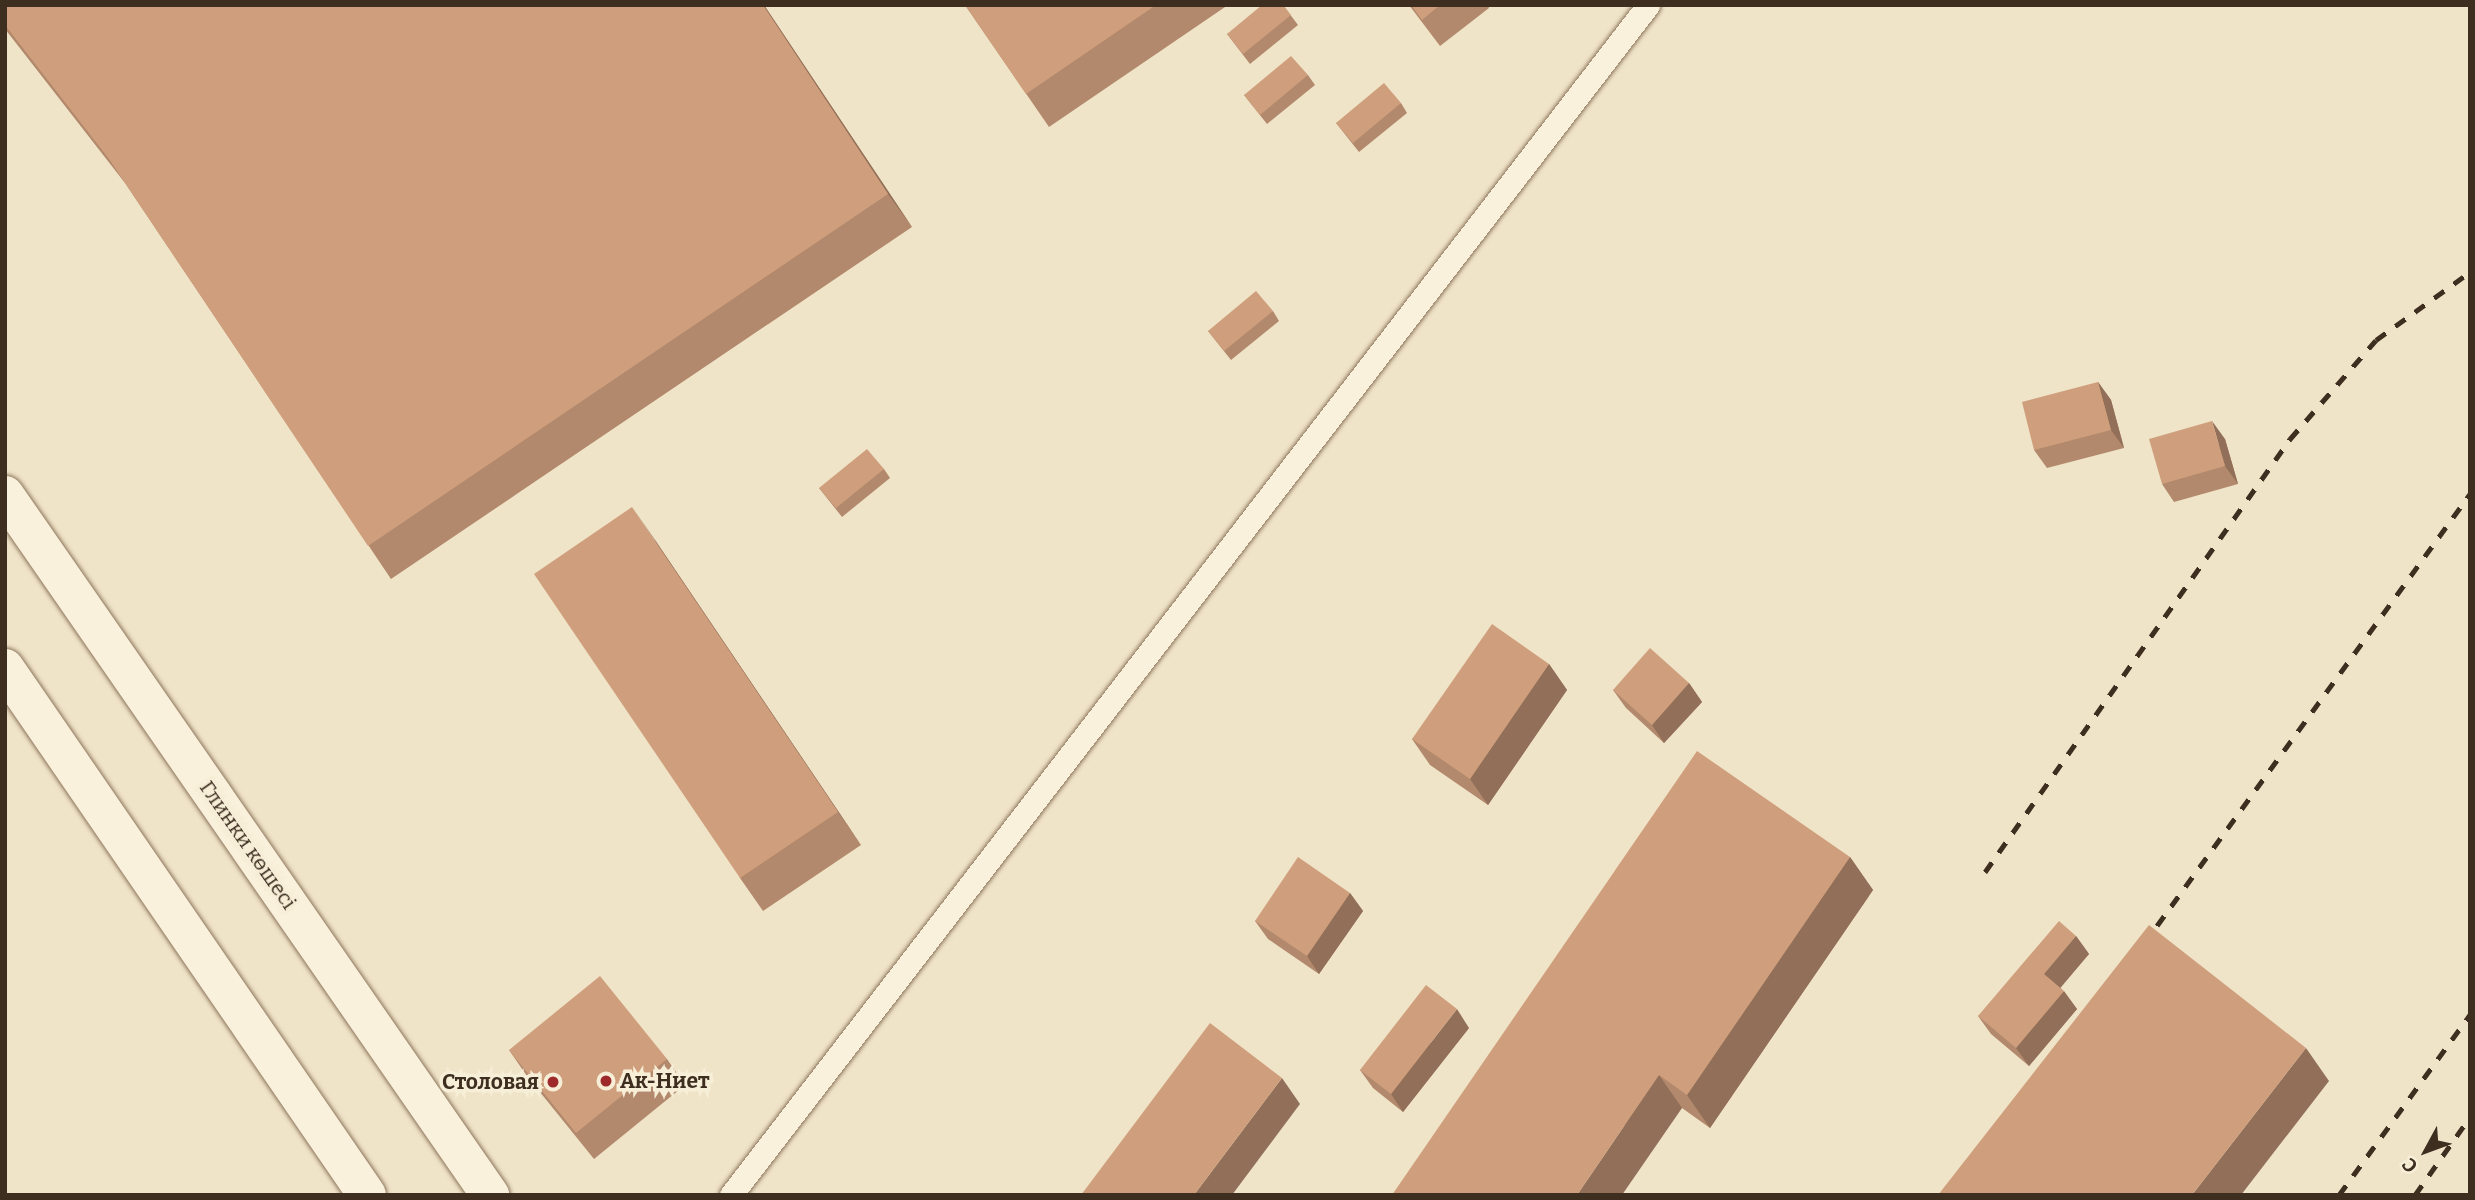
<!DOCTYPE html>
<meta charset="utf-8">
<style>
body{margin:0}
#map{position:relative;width:2475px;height:1200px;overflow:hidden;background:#f0e4c8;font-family:Bitter,serif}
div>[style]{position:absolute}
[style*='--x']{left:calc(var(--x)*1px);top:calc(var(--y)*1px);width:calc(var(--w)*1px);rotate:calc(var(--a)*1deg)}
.roads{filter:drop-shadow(0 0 2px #8d765c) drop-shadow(0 0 2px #8d765c)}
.lane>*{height:23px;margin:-11.5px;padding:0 11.5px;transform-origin:11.5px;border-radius:11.5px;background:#faf1dc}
.secondary>*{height:38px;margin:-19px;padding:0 19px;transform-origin:19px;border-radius:19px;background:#faf1dc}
.rail>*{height:5px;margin-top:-2.5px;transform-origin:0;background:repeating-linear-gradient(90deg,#3d2e20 0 12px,transparent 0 24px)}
.wall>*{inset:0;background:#b2896c}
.shaded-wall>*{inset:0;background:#916f58}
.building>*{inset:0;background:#cf9f7d}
.dots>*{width:19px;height:19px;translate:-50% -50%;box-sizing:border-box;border:4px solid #f7eed8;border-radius:50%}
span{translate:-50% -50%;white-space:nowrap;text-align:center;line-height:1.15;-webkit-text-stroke:7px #f7eed8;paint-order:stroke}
.street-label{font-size:21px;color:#3d2e20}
.poi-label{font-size:21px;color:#3d2e20;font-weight:700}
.left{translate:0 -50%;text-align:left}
.right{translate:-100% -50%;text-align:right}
.frame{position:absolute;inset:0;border:7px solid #3d2e20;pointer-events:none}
.north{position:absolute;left:2391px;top:1116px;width:70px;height:70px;-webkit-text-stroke:5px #f7eed8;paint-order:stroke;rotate:229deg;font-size:19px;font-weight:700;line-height:28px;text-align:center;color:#3d2e20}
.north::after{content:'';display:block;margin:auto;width:24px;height:32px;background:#3d2e20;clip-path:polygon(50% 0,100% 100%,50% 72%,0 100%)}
</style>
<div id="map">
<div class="roads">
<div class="lane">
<div style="--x:731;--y:1195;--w:1502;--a:-52.38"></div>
</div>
<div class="secondary">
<div style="--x:5;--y:495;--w:852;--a:55.28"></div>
<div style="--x:5;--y:668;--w:639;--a:55.51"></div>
</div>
</div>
<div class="rail">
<div style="--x:1985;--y:872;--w:530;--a:-54.84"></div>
<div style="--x:2290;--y:439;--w:131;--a:-49"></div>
<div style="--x:2376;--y:340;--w:116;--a:-35.9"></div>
<div style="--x:2143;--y:945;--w:557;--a:-54.06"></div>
<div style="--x:2339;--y:1195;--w:223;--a:-54"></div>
<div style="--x:2415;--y:1195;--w:95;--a:-54.8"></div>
</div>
<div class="wall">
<div style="clip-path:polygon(5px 5px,764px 5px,912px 227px,391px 579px,125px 183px,5px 29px)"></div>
<div style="clip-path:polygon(965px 5px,1228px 5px,1049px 127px)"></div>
<div style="clip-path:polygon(1283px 5px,1298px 25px,1250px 64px,1227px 34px)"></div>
<div style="clip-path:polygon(1409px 5px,1488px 5px,1489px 8px,1440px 46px)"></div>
<div style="clip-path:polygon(1308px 75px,1315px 85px,1267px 124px,1244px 95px)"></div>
<div style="clip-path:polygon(1401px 103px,1407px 113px,1359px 152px,1336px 123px)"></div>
<div style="clip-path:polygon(1273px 311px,1279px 321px,1231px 360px,1208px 331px)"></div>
<div style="clip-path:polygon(2098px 382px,2111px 400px,2124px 448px,2047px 468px,2034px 450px)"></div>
<div style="clip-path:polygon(2225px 439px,2238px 484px,2174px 502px,2162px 484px)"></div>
<div style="clip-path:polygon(884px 469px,890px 478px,842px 517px,819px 488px)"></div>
<div style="clip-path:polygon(655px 540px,861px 845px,763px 911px,740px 878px)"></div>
<div style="clip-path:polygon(1549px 664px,1567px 690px,1488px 805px,1430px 765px,1412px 739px)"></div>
<div style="clip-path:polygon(1689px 683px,1702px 702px,1664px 743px,1626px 708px,1613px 690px)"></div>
<div style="clip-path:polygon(1850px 857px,1873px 890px,1710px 1128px,1682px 1108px,1392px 1195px)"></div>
<div style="clip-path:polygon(1350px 893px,1363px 911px,1319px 974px,1268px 939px,1255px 921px)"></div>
<div style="clip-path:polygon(2076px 936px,2089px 954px,2060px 987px,2077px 1009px,2029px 1066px,1991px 1034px,1978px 1016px)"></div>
<div style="clip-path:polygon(1469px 1028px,1403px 1112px,1373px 1088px,1360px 1070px)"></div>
<div style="clip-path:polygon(509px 1050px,667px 1059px,685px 1085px,594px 1159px,527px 1076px)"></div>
</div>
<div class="shaded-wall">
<div style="clip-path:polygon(763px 5px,764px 5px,912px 227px,888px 194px)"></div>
<div style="clip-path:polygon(2098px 382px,2111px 400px,2124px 448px,2111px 430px)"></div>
<div style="clip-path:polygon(2212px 421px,2225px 439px,2238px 484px,2225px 466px)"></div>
<div style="clip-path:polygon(632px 507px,655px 540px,861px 845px,838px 812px)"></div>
<div style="clip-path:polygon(1549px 664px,1567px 690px,1488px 805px,1470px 779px)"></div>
<div style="clip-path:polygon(1689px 683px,1702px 702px,1664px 743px,1652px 725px)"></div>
<div style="clip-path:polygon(1850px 857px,1873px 890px,1710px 1128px,1687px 1095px)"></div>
<div style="clip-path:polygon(1350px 893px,1363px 911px,1319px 974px,1307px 956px)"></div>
<div style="clip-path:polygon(2076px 936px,2089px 954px,2057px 992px,2044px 974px)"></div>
<div style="clip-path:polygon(2064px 991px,2077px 1009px,2029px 1066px,2016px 1048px)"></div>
<div style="clip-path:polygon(1457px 1009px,1469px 1028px,1403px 1112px,1391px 1094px)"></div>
<div style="clip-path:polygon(2306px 1048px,2329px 1081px,2241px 1195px,2192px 1195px)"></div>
<div style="clip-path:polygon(1659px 1075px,1682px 1108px,1622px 1195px,1577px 1195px)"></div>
<div style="clip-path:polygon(1282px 1078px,1300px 1104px,1232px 1195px,1194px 1195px)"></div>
</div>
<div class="building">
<div style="clip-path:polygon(5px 5px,763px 5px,888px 194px,368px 546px,109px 159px,5px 25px)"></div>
<div style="clip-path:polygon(965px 5px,1156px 5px,1026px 94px)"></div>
<div style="clip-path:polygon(1262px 5px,1283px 5px,1291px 15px,1243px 54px,1227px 34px)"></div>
<div style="clip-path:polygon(1411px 5px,1440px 5px,1422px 20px)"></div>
<div style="clip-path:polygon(1291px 56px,1308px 75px,1260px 115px,1244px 95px)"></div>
<div style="clip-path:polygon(1384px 83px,1401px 103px,1353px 143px,1336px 123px)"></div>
<div style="clip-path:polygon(1256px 291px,1273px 311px,1224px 351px,1208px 331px)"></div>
<div style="clip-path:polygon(2098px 382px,2111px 430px,2034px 450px,2022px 402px)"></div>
<div style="clip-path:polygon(2212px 421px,2225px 466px,2162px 484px,2149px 439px)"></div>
<div style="clip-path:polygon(867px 449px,884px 469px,836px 508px,819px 488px)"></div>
<div style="clip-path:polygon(632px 507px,838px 812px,740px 878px,534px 574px)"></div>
<div style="clip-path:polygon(1492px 624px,1549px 664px,1470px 779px,1412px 739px)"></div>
<div style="clip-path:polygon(1650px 648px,1689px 683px,1652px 725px,1613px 690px)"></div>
<div style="clip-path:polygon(1697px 751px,1850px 857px,1687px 1095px,1659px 1075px,1577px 1195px,1392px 1195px)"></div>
<div style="clip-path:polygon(1298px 857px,1350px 893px,1307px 956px,1255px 921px)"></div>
<div style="clip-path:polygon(2059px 921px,2076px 936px,2044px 974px,2064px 991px,2016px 1048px,1978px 1016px)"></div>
<div style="clip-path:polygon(2149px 925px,2306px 1048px,2192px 1195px,1938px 1195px)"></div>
<div style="clip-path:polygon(600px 976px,667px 1059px,576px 1133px,509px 1050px)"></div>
<div style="clip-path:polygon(1426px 985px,1457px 1009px,1391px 1094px,1360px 1070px)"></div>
<div style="clip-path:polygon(1210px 1023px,1282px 1078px,1194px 1195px,1081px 1195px)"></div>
</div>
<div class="dots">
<div style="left:606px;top:1081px;background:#9e2a2b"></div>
<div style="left:553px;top:1082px;background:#9e2a2b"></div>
</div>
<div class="street-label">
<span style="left:248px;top:845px;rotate:55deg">Глинки көшесі</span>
</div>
<div class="poi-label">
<span class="left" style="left:620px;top:1081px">Ак-Ниет</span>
<span class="right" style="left:539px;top:1082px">Столовая</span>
</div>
<div class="frame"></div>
<div class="north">С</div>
</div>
